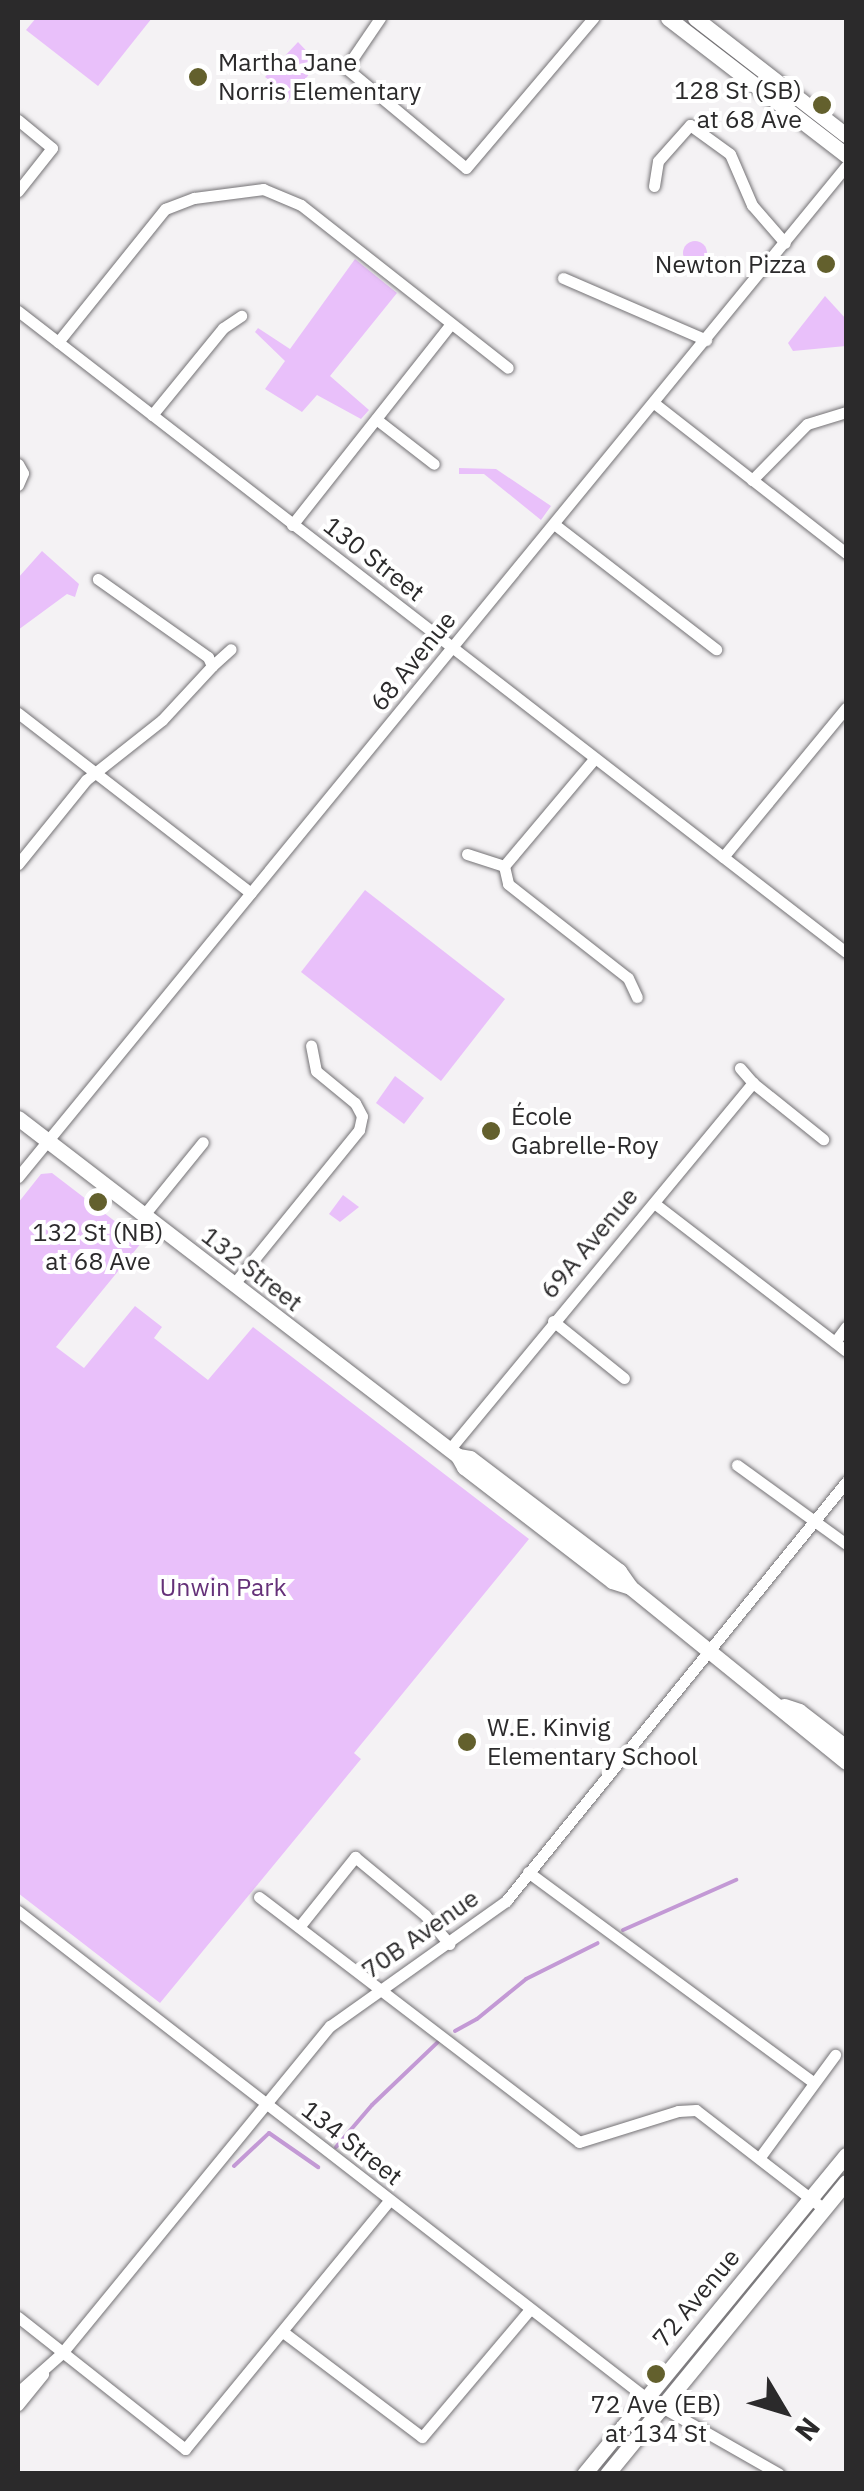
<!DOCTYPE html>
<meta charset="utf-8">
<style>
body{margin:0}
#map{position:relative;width:864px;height:2491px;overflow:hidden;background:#f4f2f4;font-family:"IBM Plex Sans",sans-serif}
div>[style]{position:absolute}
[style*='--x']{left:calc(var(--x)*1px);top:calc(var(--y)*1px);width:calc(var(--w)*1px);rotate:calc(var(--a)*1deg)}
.green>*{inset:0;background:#e9c0fa}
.round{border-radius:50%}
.stream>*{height:4px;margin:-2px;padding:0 2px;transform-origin:2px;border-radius:2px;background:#c399d5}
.roads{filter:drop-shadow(0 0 2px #747275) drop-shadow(0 0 2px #747275)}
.minor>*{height:11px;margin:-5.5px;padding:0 5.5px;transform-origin:5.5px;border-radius:5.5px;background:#fff}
.major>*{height:15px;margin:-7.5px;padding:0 7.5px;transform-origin:7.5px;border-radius:7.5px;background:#fff}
.dots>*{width:28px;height:28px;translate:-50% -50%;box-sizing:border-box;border:5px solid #fff;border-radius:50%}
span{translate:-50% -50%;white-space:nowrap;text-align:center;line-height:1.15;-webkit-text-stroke:8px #fff;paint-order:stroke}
.poi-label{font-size:25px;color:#2b2a2b}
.left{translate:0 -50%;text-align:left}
.right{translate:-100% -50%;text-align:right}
.street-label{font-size:25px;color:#2b2a2b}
.park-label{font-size:25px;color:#653179}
.frame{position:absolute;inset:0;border:20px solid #2b2a2b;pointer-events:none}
.north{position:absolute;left:734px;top:2361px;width:100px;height:100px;-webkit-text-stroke:8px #fff;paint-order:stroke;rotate:128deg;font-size:28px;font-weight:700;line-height:40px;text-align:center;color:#2b2a2b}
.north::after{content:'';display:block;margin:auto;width:35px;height:45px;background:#2b2a2b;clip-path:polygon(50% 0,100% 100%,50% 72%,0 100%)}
</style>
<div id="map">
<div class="green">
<div style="clip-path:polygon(36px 18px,152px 18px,98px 86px,26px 30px)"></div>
<div style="clip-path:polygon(298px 42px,318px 63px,287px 102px,275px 93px,279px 87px,265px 77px)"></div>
<div class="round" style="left:683px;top:241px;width:24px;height:24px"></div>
<div style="clip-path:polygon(355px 259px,397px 293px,330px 376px,369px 410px,361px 419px,317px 395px,302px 412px,265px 389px,285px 361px,255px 332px,258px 328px,290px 349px)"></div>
<div style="clip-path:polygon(825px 296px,846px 319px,846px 346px,793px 351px,788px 343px)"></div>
<div style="clip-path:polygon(459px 468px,496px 469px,551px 506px,541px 520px,484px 474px,459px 474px)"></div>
<div style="clip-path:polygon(42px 551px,79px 584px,75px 597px,67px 594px,18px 630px,18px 578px)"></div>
<div style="clip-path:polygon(365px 890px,505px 999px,441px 1081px,301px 972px)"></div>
<div style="clip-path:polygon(395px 1076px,424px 1098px,404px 1124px,376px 1103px)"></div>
<div style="clip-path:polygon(52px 1173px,142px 1242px,56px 1347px,84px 1368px,135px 1306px,162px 1327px,154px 1338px,208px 1380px,253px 1327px,529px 1539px,354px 1753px,361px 1759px,160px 2003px,18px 1893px,18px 1203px,41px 1174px)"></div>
<div style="clip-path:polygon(343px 1195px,359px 1207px,340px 1222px,329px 1214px)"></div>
</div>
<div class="stream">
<div style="--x:623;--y:1930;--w:124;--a:-23.9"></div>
<div style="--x:455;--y:2031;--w:25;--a:-29"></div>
<div style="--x:477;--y:2019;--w:63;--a:-39.2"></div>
<div style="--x:526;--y:1979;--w:80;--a:-26.6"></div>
<div style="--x:336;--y:2147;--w:55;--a:-49.4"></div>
<div style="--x:372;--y:2105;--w:91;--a:-43.7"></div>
<div style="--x:234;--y:2166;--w:48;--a:-43.3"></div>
<div style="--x:269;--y:2133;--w:60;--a:34.8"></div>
</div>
<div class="roads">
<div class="minor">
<div style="--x:380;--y:18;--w:60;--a:124.2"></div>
<div style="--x:346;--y:68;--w:156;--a:39.8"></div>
<div style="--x:466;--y:168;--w:197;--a:-49.7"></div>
<div style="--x:18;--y:120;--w:44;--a:39.5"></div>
<div style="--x:52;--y:148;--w:55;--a:128.3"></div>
<div style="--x:654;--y:186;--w:25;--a:-81"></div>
<div style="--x:658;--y:161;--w:48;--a:-48.4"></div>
<div style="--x:690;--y:125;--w:49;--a:35.9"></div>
<div style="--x:730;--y:154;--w:56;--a:66.7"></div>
<div style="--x:752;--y:205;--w:50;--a:49"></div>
<div style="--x:563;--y:278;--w:156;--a:23.4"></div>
<div style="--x:18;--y:311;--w:1047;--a:37.75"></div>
<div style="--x:58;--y:342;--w:171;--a:-51.2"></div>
<div style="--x:165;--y:209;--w:31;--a:-21"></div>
<div style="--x:194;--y:198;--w:70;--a:-7.4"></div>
<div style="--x:263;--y:189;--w:41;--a:22.8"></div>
<div style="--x:301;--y:205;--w:263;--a:38.2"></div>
<div style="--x:654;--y:403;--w:244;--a:38"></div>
<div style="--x:152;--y:415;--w:112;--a:-50.8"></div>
<div style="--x:223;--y:328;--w:22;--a:-34"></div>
<div style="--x:376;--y:419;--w:73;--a:37.8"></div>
<div style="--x:18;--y:464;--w:10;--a:61"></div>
<div style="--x:23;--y:473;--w:13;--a:113"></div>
<div style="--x:752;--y:480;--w:78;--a:-45.5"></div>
<div style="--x:807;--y:424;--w:41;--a:-17.1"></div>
<div style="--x:554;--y:524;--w:205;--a:37.7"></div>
<div style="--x:292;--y:525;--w:256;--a:-51.7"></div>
<div style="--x:212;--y:666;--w:25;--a:-42"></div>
<div style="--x:18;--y:713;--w:294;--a:37.7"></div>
<div style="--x:467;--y:854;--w:39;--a:18"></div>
<div style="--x:504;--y:866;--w:18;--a:77"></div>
<div style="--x:508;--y:884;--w:152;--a:38.1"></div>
<div style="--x:628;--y:978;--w:21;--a:65"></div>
<div style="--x:723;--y:857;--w:193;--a:-50.5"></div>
<div style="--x:18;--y:864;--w:108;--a:-51"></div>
<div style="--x:86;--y:780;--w:97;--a:-38.3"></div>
<div style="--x:162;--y:720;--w:74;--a:-47.2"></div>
<div style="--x:212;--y:666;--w:10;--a:-114"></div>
<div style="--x:208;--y:657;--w:135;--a:-144.7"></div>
<div style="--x:504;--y:866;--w:141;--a:-49.9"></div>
<div style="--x:753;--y:1083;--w:90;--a:38.7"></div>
<div style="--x:18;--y:1177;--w:1307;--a:-50.68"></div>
<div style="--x:654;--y:1203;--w:242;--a:37.6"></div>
<div style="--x:143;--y:1216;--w:95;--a:-51"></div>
<div style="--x:233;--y:1285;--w:200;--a:-50.9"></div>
<div style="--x:359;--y:1130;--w:14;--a:-78"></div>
<div style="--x:362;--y:1116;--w:15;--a:-118"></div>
<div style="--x:355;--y:1103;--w:50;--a:-140.6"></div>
<div style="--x:316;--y:1071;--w:26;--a:-101"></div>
<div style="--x:553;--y:1321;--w:91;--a:38.8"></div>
<div style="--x:835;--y:1342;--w:19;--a:-54"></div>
<div style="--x:449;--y:1450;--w:477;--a:-50.4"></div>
<div style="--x:753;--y:1083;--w:20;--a:-131"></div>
<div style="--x:737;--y:1465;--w:135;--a:35.9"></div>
<div style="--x:528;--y:1872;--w:355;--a:36.4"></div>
<div style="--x:259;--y:1897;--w:403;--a:37.4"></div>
<div style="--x:579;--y:2142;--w:104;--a:-17.4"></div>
<div style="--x:678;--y:2111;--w:18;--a:-3"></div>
<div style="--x:696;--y:2110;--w:162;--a:37.7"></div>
<div style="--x:18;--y:1911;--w:795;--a:37.79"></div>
<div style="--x:646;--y:2398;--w:153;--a:29.7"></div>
<div style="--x:299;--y:1927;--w:90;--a:-51.3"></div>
<div style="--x:355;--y:1857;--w:91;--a:39.6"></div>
<div style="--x:425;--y:1915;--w:38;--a:50"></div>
<div style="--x:760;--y:2157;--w:127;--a:-53.7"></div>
<div style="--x:18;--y:2317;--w:213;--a:38.3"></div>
<div style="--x:185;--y:2449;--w:321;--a:-50.6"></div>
<div style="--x:283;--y:2332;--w:174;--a:37.1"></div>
<div style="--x:422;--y:2437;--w:167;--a:-49.8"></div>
<div style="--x:18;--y:2392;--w:59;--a:-41.6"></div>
<div style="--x:62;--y:2353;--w:423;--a:-50.7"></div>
<div style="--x:330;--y:2026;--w:216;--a:-35.4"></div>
<div style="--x:506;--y:1901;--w:540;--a:-50.94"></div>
<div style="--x:18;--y:2405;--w:40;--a:-51"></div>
</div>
<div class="major">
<div style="--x:668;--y:18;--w:225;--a:37.6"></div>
<div style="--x:695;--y:18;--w:191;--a:37.8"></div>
<div style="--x:18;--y:1118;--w:555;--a:37.53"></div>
<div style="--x:458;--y:1456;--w:13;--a:61"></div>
<div style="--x:464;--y:1467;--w:187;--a:37.6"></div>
<div style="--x:612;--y:1581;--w:19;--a:18"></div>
<div style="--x:458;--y:1456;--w:12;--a:9"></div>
<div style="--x:470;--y:1458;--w:187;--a:37.2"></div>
<div style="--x:619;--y:1571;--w:19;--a:55"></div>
<div style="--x:630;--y:1587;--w:278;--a:39"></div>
<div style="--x:784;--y:1706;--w:16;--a:18"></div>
<div style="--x:799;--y:1711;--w:59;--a:37.5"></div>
<div style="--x:584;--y:2474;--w:413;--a:-50.6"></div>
<div style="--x:607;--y:2474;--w:377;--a:-50.7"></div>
</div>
</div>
<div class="dots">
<div style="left:198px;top:77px;background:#63602d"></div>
<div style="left:822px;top:105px;background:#63602d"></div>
<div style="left:826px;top:264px;background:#63602d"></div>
<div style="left:491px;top:1131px;background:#63602d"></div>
<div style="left:98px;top:1202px;background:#63602d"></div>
<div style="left:467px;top:1742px;background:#63602d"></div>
<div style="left:656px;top:2374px;background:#63602d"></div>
</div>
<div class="poi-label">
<span class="left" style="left:218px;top:77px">Martha Jane<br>Norris Elementary</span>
<span class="right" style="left:802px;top:105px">128 St (SB)<br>at 68 Ave</span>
<span class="right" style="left:806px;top:264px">Newton Pizza</span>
<span class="left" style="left:511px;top:1131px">École<br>Gabrelle-Roy</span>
<span style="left:98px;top:1247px">132 St (NB)<br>at 68 Ave</span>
<span class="left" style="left:487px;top:1742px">W.E. Kinvig<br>Elementary School</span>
<span style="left:656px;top:2419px">72 Ave (EB)<br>at 134 St</span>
</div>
<div class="street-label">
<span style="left:374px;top:559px;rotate:38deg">130 Street</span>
<span style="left:413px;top:661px;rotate:-51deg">68 Avenue</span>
<span style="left:589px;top:1243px;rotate:-50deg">69A Avenue</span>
<span style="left:252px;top:1269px;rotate:38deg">132 Street</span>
<span style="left:420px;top:1934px;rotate:-35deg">70B Avenue</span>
<span style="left:352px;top:2143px;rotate:38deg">134 Street</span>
<span style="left:696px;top:2298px;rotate:-50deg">72 Avenue</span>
</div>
<div class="park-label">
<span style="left:223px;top:1587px">Unwin Park</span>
</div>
<div class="frame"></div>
<div class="north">N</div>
</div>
